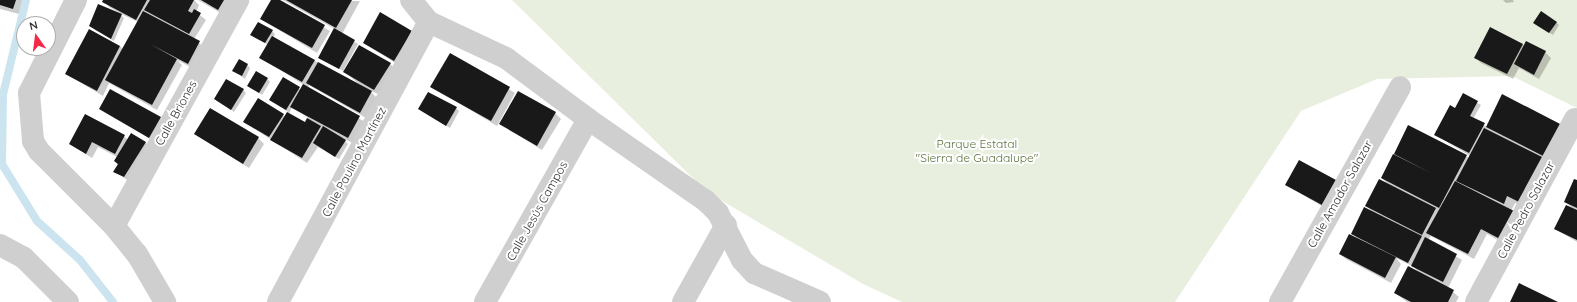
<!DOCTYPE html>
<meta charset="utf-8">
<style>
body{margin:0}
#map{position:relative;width:1577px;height:302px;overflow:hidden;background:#fff;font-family:Quicksand,sans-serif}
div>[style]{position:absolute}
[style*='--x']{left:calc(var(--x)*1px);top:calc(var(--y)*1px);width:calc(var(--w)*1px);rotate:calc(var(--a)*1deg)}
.green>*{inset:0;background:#e9efdf}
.shadow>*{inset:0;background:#0003}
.stream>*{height:8px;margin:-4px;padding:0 4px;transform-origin:4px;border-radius:4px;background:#cbe4f0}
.building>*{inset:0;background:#191919}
.minor>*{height:22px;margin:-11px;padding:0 11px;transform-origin:11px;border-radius:11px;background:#cfcfcf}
span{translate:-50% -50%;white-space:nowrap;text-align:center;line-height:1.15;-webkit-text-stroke:4px #fff;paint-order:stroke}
.street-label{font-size:12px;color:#323232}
.park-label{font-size:12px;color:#59723a}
.north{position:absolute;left:16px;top:16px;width:40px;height:40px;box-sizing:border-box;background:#fff;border:1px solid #adadad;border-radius:50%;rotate:346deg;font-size:11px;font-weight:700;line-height:16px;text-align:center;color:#323232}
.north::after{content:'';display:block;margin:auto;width:14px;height:18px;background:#f42947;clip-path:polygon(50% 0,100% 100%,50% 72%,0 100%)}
</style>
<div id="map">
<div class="green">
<div style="clip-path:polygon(512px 0,1577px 0,1577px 108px,1512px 76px,1377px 79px,1301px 111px,1175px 302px,902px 302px,863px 284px,707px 192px)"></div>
</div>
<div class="shadow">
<div style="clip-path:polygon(0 0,23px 0,19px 14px,0 9px)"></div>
<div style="clip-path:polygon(104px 0,194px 0,199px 5px,196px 12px,206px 20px,194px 39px,205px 48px,194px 69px,177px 60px,182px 65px,157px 110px,109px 83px,103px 96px,66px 74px,120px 46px,123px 49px,138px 22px,119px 13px,124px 18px,114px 41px,94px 29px,118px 12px,109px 7px)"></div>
<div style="clip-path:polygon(198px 0,233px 0,224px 15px)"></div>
<div style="clip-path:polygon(272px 0,278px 0,330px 31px,317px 53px,261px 19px)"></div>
<div style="clip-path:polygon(283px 0,360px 1px,342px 34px,358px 44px,343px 71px,320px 57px,335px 29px)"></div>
<div style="clip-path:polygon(1503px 0,1513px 0,1514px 2px,1506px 3px)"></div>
<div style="clip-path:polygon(1556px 22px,1559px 25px,1553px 35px,1538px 26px)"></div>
<div style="clip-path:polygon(evenodd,272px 31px,275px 34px,273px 38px,362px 87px,345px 72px,390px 64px,396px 69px,380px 95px,369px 90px,377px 98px,366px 118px,309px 85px,308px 88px,365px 122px,353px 143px,342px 138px,348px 144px,339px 159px,318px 147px,307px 163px,247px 124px,283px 115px,285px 117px,288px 112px,270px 100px,283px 79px,301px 90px,304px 85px,261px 58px,268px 45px,252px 35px,272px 31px,292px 107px,308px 118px,305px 123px,289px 114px,292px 107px)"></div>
<div style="clip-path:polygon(411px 32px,400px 66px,364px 43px)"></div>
<div style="clip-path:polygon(1523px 45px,1545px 52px,1551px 58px,1539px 79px,1519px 68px,1513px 79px,1481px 63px,1475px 57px)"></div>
<div style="clip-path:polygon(450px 54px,515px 93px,497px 126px,432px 87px)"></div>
<div style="clip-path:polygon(247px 65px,250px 68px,245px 79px,234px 71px)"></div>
<div style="clip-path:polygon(267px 79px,270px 82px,262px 95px,248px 86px)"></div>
<div style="clip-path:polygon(243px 90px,246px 93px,234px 112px,215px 99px)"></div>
<div style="clip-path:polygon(1463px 95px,1481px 105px,1473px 119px,1487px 127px,1563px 126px,1528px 209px,1515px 203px,1511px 211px,1505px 244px,1487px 234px,1474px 259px,1431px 236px,1428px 240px,1462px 260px,1448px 288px,1459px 297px,1456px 302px,1407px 302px,1395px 293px,1419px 273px,1414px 267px,1396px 258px,1401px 264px,1391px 283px,1346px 259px,1340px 254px,1357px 238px,1352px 233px,1373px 212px,1366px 206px,1388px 185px,1382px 178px,1409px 127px,1469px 158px,1470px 156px,1436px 135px,1459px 111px)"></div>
<div style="clip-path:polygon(100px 108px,160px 118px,166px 124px,155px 142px)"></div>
<div style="clip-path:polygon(456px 108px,459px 111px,450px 128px,419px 109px)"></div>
<div style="clip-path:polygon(555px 113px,561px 119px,542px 150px,500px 124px)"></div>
<div style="clip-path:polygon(196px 134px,258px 138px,264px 144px,249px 168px)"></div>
<div style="clip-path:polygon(124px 136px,128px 140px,145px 142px,148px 145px,127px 180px,115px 171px,118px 165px,115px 161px,117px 157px,98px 147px,92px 158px,70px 144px)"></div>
<div style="clip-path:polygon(1299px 162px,1328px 210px,1287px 185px)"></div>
<div style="clip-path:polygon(1577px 181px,1577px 242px,1555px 229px,1572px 208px,1565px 202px)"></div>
</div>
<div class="stream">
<div style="--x:26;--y:0;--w:97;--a:103.7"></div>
<div style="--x:3;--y:94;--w:70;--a:90.8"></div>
<div style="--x:2;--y:164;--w:67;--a:58.4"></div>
<div style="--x:37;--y:221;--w:58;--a:42.2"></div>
<div style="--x:80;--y:260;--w:53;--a:51.8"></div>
</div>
<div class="building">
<div style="clip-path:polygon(0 0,16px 0,13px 9px,0 5px)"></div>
<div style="clip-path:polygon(103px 0,147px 0,136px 20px,102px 2px)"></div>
<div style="clip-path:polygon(150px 0,194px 0,188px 11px,192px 13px,194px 9px,201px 13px,189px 34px,144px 10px)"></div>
<div style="clip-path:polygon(201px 0,224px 0,218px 10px)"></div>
<div style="clip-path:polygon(271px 0,280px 0,325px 25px,312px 48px,260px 19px)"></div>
<div style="clip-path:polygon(286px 0,352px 0,336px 28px)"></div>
<div style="clip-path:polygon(98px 4px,122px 14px,111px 39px,89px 26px)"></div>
<div style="clip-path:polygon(143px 11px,200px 41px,188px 64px,150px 44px,177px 59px,152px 105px,105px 80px)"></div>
<div style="clip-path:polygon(1541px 11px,1557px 22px,1549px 33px,1533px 23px)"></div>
<div style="clip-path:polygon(380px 12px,412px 31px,394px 61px,363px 43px)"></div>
<div style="clip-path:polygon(258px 22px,273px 30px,265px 43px,250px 35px)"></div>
<div style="clip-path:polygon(1490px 27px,1523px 44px,1507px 74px,1474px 58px)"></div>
<div style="clip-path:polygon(334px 28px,355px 40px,339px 69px,318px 58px)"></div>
<div style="clip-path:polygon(89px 29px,120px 46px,97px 91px,65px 74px)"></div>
<div style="clip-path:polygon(272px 36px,315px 60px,302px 82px,259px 58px)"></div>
<div style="clip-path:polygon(1526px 41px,1546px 51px,1534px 75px,1514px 64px)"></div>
<div style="clip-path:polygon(359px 45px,391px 63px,374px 90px,343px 72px)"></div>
<div style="clip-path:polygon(450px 53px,510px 87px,491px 121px,430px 87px)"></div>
<div style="clip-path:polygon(239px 59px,248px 64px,242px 76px,232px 71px)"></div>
<div style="clip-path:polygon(318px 62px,372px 91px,360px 113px,306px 83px)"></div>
<div style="clip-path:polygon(256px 71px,268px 78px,259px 93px,247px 86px)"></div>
<div style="clip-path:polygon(283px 77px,300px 87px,286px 110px,269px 100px)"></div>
<div style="clip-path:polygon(226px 79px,244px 89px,231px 110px,214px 99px)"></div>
<div style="clip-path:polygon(303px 84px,360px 116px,348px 138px,290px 107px)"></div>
<div style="clip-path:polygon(110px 89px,161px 117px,149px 138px,99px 109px)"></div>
<div style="clip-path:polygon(518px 91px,556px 112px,537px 146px,499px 124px)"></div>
<div style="clip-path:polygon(428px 92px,457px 107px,446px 126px,418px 109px)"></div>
<div style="clip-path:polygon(1463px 93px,1478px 101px,1470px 116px,1485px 123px,1469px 153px,1434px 135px,1450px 105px,1455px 108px)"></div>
<div style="clip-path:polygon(1502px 94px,1564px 126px,1547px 158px,1486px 127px)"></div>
<div style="clip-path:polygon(258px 98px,284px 114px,269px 137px,243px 122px)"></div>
<div style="clip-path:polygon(210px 108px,259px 137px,243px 164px,194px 134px)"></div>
<div style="clip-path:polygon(287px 112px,305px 122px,307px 118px,321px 126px,302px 158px,270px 140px)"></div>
<div style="clip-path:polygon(85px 114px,125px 135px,115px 154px,92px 142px,86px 154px,69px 144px)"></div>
<div style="clip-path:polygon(1408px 125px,1467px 155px,1439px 208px,1381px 178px,1393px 154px,1431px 173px,1394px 154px)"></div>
<div style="clip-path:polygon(323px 126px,346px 140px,335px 157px,313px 143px)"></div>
<div style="clip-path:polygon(1484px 128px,1544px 158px,1521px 203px,1507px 196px,1504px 204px,1456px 181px)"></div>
<div style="clip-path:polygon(131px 133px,146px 142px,124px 177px,113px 172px,118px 164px,114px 161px)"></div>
<div style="clip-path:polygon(1299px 160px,1336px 180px,1322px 205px,1285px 185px)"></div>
<div style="clip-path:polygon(1379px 179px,1436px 208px,1422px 235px,1365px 206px)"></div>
<div style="clip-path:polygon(1574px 179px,1577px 180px,1577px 208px,1564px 202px)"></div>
<div style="clip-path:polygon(1455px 181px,1514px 211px,1500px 239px,1481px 229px,1468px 254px,1426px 233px)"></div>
<div style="clip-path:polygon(1566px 205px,1577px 210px,1577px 240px,1554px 229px)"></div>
<div style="clip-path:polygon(1364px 207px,1422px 236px,1408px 263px,1351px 234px)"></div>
<div style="clip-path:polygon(1349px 234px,1396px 257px,1385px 278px,1339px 254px)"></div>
<div style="clip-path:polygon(1425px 237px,1457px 254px,1443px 282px,1411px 266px)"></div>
<div style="clip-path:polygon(1408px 266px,1454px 290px,1448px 302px,1411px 302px,1394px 293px)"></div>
<div style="clip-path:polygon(1519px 283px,1558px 302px,1510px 302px)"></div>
</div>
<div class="minor">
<div style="--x:76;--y:0;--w:104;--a:116.8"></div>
<div style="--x:29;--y:93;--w:48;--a:85.2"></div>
<div style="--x:33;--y:141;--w:12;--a:59"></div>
<div style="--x:39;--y:151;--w:106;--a:45"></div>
<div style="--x:114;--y:226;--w:36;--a:51"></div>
<div style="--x:137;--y:254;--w:56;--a:59.7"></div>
<div style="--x:411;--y:0;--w:28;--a:51"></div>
<div style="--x:429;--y:22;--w:85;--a:25.1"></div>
<div style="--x:506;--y:58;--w:102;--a:36.6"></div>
<div style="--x:588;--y:119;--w:144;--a:34.8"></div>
<div style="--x:706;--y:201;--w:17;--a:45"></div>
<div style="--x:718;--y:213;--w:53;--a:62.9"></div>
<div style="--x:742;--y:260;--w:18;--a:47"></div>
<div style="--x:754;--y:273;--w:72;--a:23.7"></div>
<div style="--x:114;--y:226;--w:258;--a:-61.2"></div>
<div style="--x:0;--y:245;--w:27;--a:28"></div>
<div style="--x:24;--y:258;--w:62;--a:45"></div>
<div style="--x:278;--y:302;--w:318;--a:-61.7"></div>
<div style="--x:485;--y:302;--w:210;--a:-60.6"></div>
<div style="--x:683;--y:302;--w:88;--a:-60.8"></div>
<div style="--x:1280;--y:302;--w:246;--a:-60.8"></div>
<div style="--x:1476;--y:302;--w:208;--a:-61.6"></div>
</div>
<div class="street-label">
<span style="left:176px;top:113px;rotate:-61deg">Calle Briones</span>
<span style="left:354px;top:162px;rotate:-62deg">Calle Paulino Martínez</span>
<span style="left:1340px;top:194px;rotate:-61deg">Calle Amador Salazar</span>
<span style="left:1526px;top:210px;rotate:-62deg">Calle Pedro Salazar</span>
<span style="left:537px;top:211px;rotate:-61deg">Calle Jesús Campos</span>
</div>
<div class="park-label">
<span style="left:977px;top:151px">Parque Estatal<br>"Sierra de Guadalupe"</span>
</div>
<div class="north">N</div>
</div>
